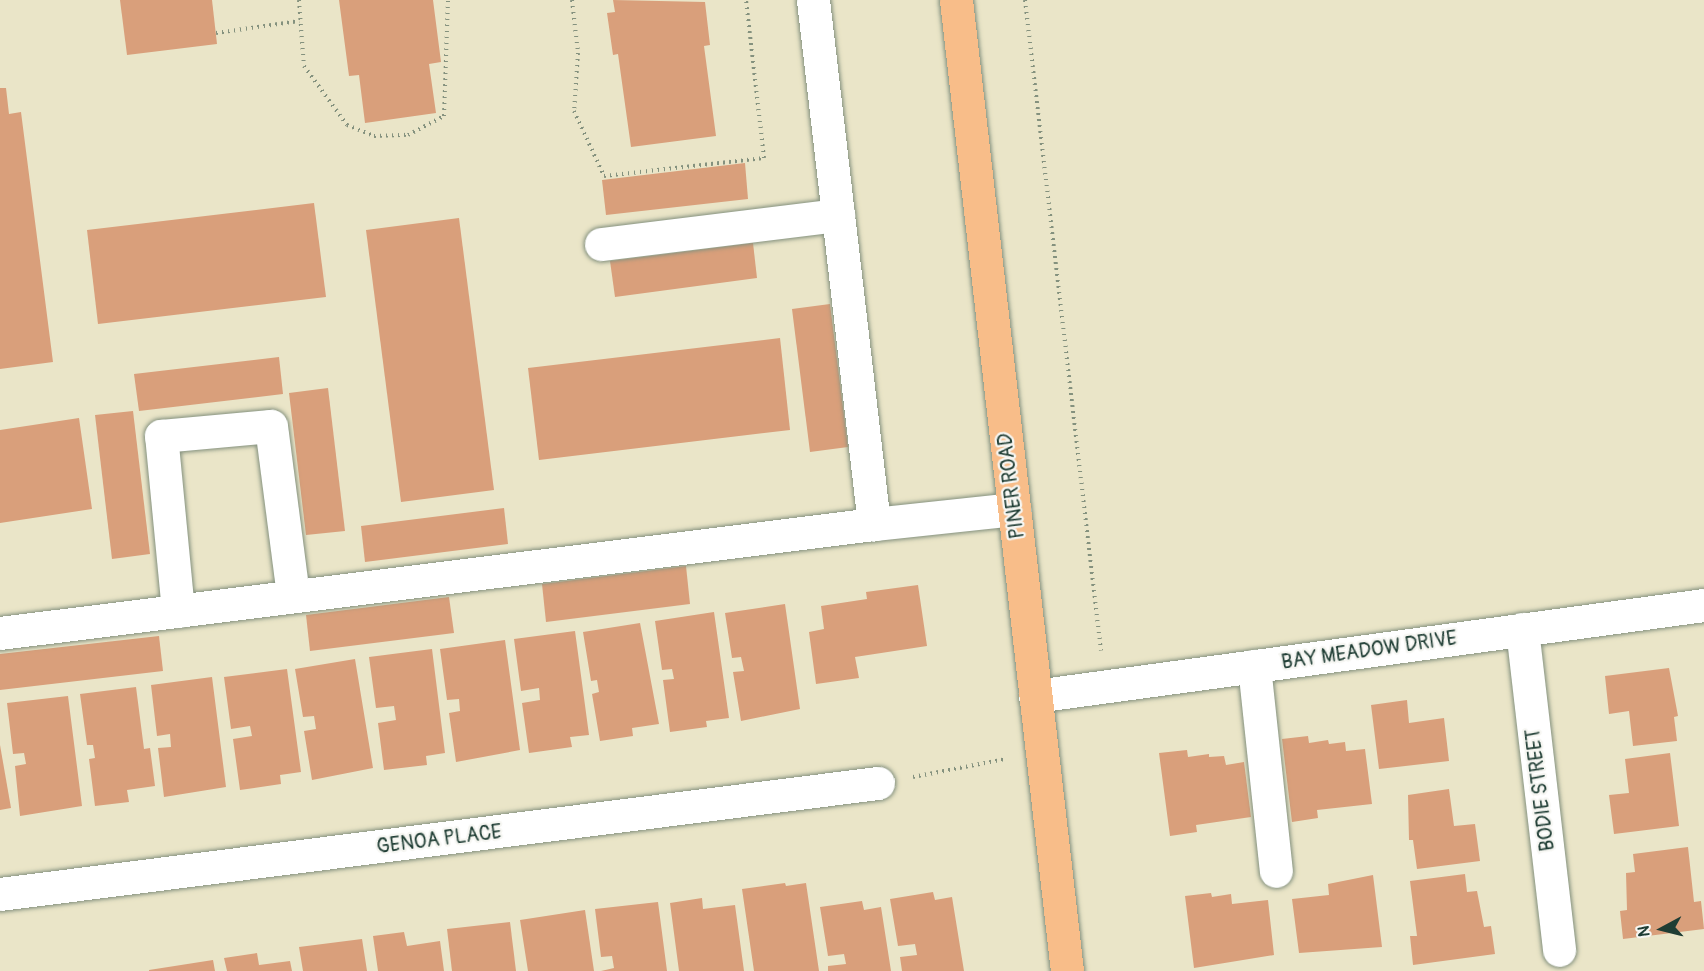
<!DOCTYPE html>
<style>
body{margin:0}
#map{position:relative;width:1704px;height:971px;overflow:hidden;background:#eae5c8;font-family:Pangolin,sans-serif}
div>[style]{position:absolute}
[style*='--x']{left:calc(var(--x)*1px);top:calc(var(--y)*1px);width:calc(var(--w)*1px);rotate:calc(var(--a)*1deg)}
.building>*{inset:0;background:#d99f7b}
.path>*{height:4px;margin-top:-2px;transform-origin:0;background:repeating-linear-gradient(90deg,#84917e 0 1.5px,transparent 0 6px)}
.roads{filter:drop-shadow(0 0 2px #84917e) drop-shadow(0 0 2px #84917e)}
.minor>*{height:33px;margin:-16.5px;padding:0 16.5px;transform-origin:16.5px;border-radius:16.5px;background:#fff}
.major>*{height:33px;margin:-16.5px;padding:0 16.5px;transform-origin:16.5px;border-radius:16.5px;background:#f8bd89}
span{translate:-50% -50%;white-space:nowrap;text-align:center;line-height:1.15;-webkit-text-stroke:4.5px #f6f6f2;paint-order:stroke}
.street-label{font-size:20px;color:#1f3d34}
.north{position:absolute;left:1632px;top:899px;width:60px;height:60px;-webkit-text-stroke:4px #f6f6f2;paint-order:stroke;rotate:263deg;font-size:16px;font-weight:700;line-height:24px;text-align:center;color:#1f3d34}
.north::after{content:'';display:block;margin:auto;width:21px;height:27px;background:#1f3d34;clip-path:polygon(50% 0,100% 100%,50% 72%,0 100%)}
</style>
<div id="map">
<div class="building">
<div style="clip-path:polygon(120px 0,212px 0,217px 44px,127px 55px)"></div>
<div style="clip-path:polygon(339px 0,433px 0,441px 62px,429px 64px,436px 113px,365px 123px,359px 75px,349px 76px)"></div>
<div style="clip-path:polygon(613px 0,705px 2px,710px 45px,704px 46px,716px 136px,631px 147px,618px 54px,613px 55px,607px 13px,615px 12px)"></div>
<div style="clip-path:polygon(0 88px,6px 88px,9px 114px,21px 112px,53px 362px,0 369px)"></div>
<div style="clip-path:polygon(745px 163px,748px 199px,606px 215px,602px 180px)"></div>
<div style="clip-path:polygon(314px 203px,326px 297px,98px 324px,87px 230px)"></div>
<div style="clip-path:polygon(459px 218px,494px 490px,401px 502px,366px 230px)"></div>
<div style="clip-path:polygon(753px 243px,757px 278px,615px 297px,610px 261px)"></div>
<div style="clip-path:polygon(830px 304px,848px 447px,810px 452px,792px 309px)"></div>
<div style="clip-path:polygon(780px 338px,790px 430px,539px 460px,528px 368px)"></div>
<div style="clip-path:polygon(279px 357px,283px 394px,139px 411px,134px 374px)"></div>
<div style="clip-path:polygon(328px 388px,345px 531px,306px 535px,289px 393px)"></div>
<div style="clip-path:polygon(133px 411px,150px 554px,112px 559px,95px 415px)"></div>
<div style="clip-path:polygon(79px 418px,92px 509px,0 523px,0 430px)"></div>
<div style="clip-path:polygon(504px 508px,508px 544px,365px 562px,361px 526px)"></div>
<div style="clip-path:polygon(686px 566px,690px 604px,546px 622px,542px 584px)"></div>
<div style="clip-path:polygon(918px 585px,927px 646px,855px 657px,859px 678px,816px 684px,809px 632px,824px 629px,821px 606px,867px 599px,866px 592px)"></div>
<div style="clip-path:polygon(449px 597px,454px 633px,310px 651px,306px 615px)"></div>
<div style="clip-path:polygon(785px 604px,800px 709px,741px 721px,733px 672px,744px 671px,741px 657px,732px 658px,725px 613px)"></div>
<div style="clip-path:polygon(714px 612px,729px 718px,706px 721px,707px 727px,670px 732px,663px 680px,674px 679px,672px 669px,662px 670px,655px 621px)"></div>
<div style="clip-path:polygon(640px 623px,659px 724px,632px 728px,633px 736px,600px 741px,592px 694px,599px 692px,597px 680px,591px 681px,583px 632px)"></div>
<div style="clip-path:polygon(575px 631px,589px 735px,570px 737px,572px 747px,529px 753px,522px 703px,540px 700px,539px 688px,521px 691px,514px 639px)"></div>
<div style="clip-path:polygon(159px 636px,163px 671px,0 690px,0 654px)"></div>
<div style="clip-path:polygon(505px 640px,520px 750px,456px 762px,449px 713px,460px 711px,459px 699px,447px 700px,440px 649px)"></div>
<div style="clip-path:polygon(432px 649px,445px 753px,426px 756px,427px 765px,384px 770px,378px 723px,396px 720px,394px 706px,376px 708px,369px 657px)"></div>
<div style="clip-path:polygon(355px 659px,373px 768px,312px 780px,304px 731px,316px 729px,314px 716px,303px 717px,295px 669px)"></div>
<div style="clip-path:polygon(1669px 668px,1678px 716px,1674px 717px,1677px 741px,1633px 746px,1629px 711px,1609px 714px,1605px 676px)"></div>
<div style="clip-path:polygon(287px 669px,301px 772px,280px 775px,281px 784px,240px 790px,233px 739px,252px 736px,250px 726px,231px 729px,224px 677px)"></div>
<div style="clip-path:polygon(212px 677px,226px 787px,164px 797px,158px 748px,171px 747px,170px 734px,157px 736px,151px 685px)"></div>
<div style="clip-path:polygon(136px 687px,144px 749px,150px 748px,155px 786px,127px 790px,129px 802px,95px 806px,89px 759px,95px 758px,93px 745px,87px 745px,80px 694px)"></div>
<div style="clip-path:polygon(68px 696px,82px 806px,20px 816px,15px 766px,26px 764px,24px 753px,13px 754px,7px 703px)"></div>
<div style="clip-path:polygon(1407px 700px,1409px 723px,1444px 718px,1449px 761px,1379px 769px,1371px 705px)"></div>
<div style="clip-path:polygon(1308px 736px,1309px 743px,1328px 740px,1329px 744px,1345px 742px,1346px 751px,1365px 749px,1372px 804px,1317px 810px,1318px 818px,1292px 822px,1282px 739px)"></div>
<div style="clip-path:polygon(0 745px,11px 808px,0 810px)"></div>
<div style="clip-path:polygon(1187px 750px,1188px 757px,1209px 754px,1209px 757px,1224px 756px,1226px 765px,1244px 762px,1251px 817px,1196px 825px,1197px 832px,1170px 836px,1159px 753px)"></div>
<div style="clip-path:polygon(1670px 753px,1679px 826px,1614px 834px,1609px 795px,1629px 793px,1625px 759px)"></div>
<div style="clip-path:polygon(1449px 789px,1454px 826px,1475px 824px,1480px 861px,1417px 869px,1413px 840px,1409px 840px,1408px 795px)"></div>
<div style="clip-path:polygon(1688px 847px,1694px 902px,1701px 901px,1704px 929px,1623px 939px,1620px 911px,1627px 910px,1626px 873px,1635px 872px,1633px 854px)"></div>
<div style="clip-path:polygon(1465px 874px,1467px 892px,1477px 891px,1484px 927px,1491px 926px,1495px 954px,1413px 965px,1410px 936px,1417px 936px,1410px 881px)"></div>
<div style="clip-path:polygon(1373px 875px,1382px 947px,1299px 953px,1292px 899px,1329px 895px,1328px 884px)"></div>
<div style="clip-path:polygon(785px 883px,786px 886px,806px 883px,819px 971px,754px 971px,742px 889px)"></div>
<div style="clip-path:polygon(933px 892px,935px 900px,952px 897px,964px 971px,902px 971px,900px 957px,917px 955px,915px 944px,898px 946px,890px 899px)"></div>
<div style="clip-path:polygon(1211px 893px,1212px 897px,1231px 894px,1232px 904px,1268px 900px,1274px 955px,1194px 968px,1185px 896px)"></div>
<div style="clip-path:polygon(702px 898px,703px 909px,735px 905px,744px 971px,679px 971px,670px 903px)"></div>
<div style="clip-path:polygon(862px 901px,864px 910px,881px 907px,891px 971px,828px 971px,828px 966px,846px 964px,844px 954px,828px 956px,820px 907px)"></div>
<div style="clip-path:polygon(658px 902px,667px 971px,601px 971px,614px 968px,612px 956px,601px 957px,595px 909px)"></div>
<div style="clip-path:polygon(585px 910px,594px 971px,528px 971px,520px 920px)"></div>
<div style="clip-path:polygon(510px 922px,516px 971px,452px 971px,447px 929px)"></div>
<div style="clip-path:polygon(404px 932px,407px 946px,440px 941px,444px 971px,378px 971px,373px 936px)"></div>
<div style="clip-path:polygon(362px 939px,367px 971px,303px 971px,299px 947px)"></div>
<div style="clip-path:polygon(257px 953px,259px 965px,290px 961px,292px 971px,227px 971px,224px 958px)"></div>
<div style="clip-path:polygon(213px 960px,215px 971px,149px 971px,149px 970px)"></div>
</div>
<div class="path">
<div style="--x:299;--y:0;--w:66;--a:85.7"></div>
<div style="--x:304;--y:66;--w:73;--a:53.9"></div>
<div style="--x:347;--y:125;--w:29;--a:22"></div>
<div style="--x:374;--y:136;--w:34;--a:-2"></div>
<div style="--x:408;--y:135;--w:41;--a:-27.8"></div>
<div style="--x:444;--y:116;--w:116;--a:-88"></div>
<div style="--x:572;--y:0;--w:53;--a:83.5"></div>
<div style="--x:578;--y:53;--w:58;--a:93.9"></div>
<div style="--x:574;--y:111;--w:72;--a:65.2"></div>
<div style="--x:604;--y:176;--w:161;--a:-6.4"></div>
<div style="--x:764;--y:158;--w:159;--a:-96.5"></div>
<div style="--x:1025;--y:0;--w:655;--a:83.34"></div>
<div style="--x:216;--y:33;--w:84;--a:-8.2"></div>
<div style="--x:913;--y:777;--w:95;--a:-11"></div>
</div>
<div class="roads">
<div class="minor">
<div style="--x:813;--y:0;--w:528;--a:83.36"></div>
<div style="--x:874;--y:524;--w:141;--a:-6.1"></div>
<div style="--x:601;--y:244;--w:239;--a:-7"></div>
<div style="--x:178;--y:611;--w:176;--a:-95.5"></div>
<div style="--x:161;--y:436;--w:110;--a:-5.2"></div>
<div style="--x:271;--y:426;--w:171;--a:82.6"></div>
<div style="--x:1522;--y:629;--w:323;--a:83.4"></div>
<div style="--x:0;--y:633;--w:881;--a:-7.11"></div>
<div style="--x:1254;--y:666;--w:206;--a:83.9"></div>
<div style="--x:1035;--y:696;--w:675;--a:-7.75"></div>
<div style="--x:0;--y:894;--w:885;--a:-7.21"></div>
</div>
<div class="major">
<div style="--x:956;--y:0;--w:977;--a:83.48"></div>
</div>
</div>
<div class="street-label">
<span style="left:1011px;top:486px;rotate:-97deg">PINER ROAD</span>
<span style="left:1369px;top:650px;rotate:-8deg">BAY MEADOW DRIVE</span>
<span style="left:1540px;top:790px;rotate:-97deg">BODIE STREET</span>
<span style="left:439px;top:839px;rotate:-7deg">GENOA PLACE</span>
</div>
<div class="north">N</div>
</div>
